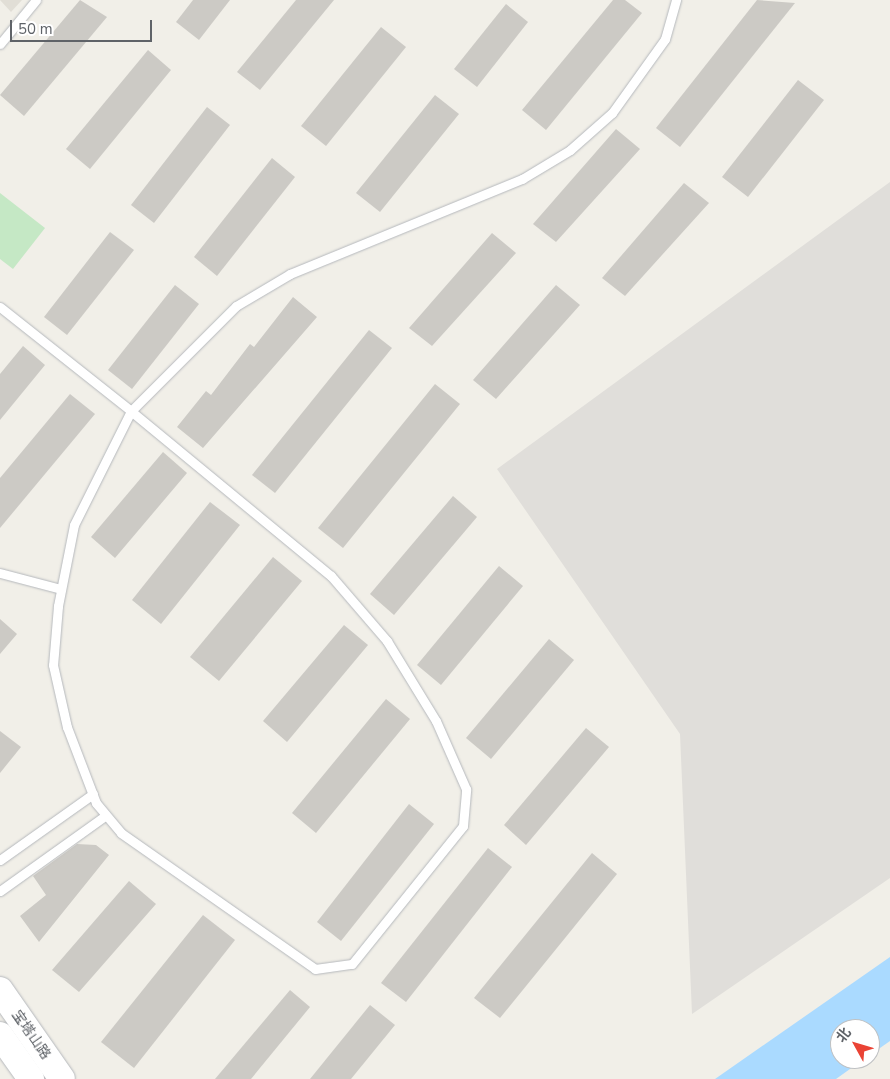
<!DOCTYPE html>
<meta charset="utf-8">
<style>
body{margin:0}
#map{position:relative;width:890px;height:1079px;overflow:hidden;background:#f1efe8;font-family:"Nunito Sans","Noto Sans SC",sans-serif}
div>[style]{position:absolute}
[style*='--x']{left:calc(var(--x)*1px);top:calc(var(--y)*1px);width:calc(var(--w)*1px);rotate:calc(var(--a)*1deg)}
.industrial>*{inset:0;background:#e0deda}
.education>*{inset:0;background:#e1ded6}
.green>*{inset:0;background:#c5e8c5}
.water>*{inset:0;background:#aadaff}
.building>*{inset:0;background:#cccac5}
.roads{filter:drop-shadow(0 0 1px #b5b8bc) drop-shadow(0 0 1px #b5b8bc)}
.lane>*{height:9px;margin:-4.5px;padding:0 4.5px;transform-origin:4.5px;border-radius:4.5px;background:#fff}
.secondary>*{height:26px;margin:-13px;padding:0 13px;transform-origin:13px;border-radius:13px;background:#fff}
span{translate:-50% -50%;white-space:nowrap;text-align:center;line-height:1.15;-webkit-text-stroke:4.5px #fff;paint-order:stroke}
.street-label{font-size:14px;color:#5f6368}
.north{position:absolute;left:830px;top:1019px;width:50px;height:50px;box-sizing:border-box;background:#fff;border:1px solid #bfc1c3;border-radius:50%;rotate:309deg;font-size:14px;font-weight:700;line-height:20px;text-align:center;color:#5f6368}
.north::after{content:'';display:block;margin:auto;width:18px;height:22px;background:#ea4335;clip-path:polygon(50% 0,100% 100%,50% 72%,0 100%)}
.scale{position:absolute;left:10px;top:20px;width:142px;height:22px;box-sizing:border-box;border:2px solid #5f6368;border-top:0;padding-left:6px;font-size:15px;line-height:18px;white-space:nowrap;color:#5f6368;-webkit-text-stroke:4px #fff;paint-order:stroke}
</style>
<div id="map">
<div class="industrial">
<div style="clip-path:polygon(890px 182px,890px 878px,692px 1014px,680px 734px,497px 469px)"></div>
</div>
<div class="education">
<div style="clip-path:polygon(0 0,22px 0,11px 12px)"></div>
</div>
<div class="green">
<div style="clip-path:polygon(0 193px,45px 228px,13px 269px,0 259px)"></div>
</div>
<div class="water">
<div style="clip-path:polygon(890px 957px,890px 1041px,870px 1055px,870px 1029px,840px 1029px,840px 1059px,864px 1059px,836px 1079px,715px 1079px)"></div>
</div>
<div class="building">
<div style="clip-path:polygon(80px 0,107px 17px,24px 116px,0 95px)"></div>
<div style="clip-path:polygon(193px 0,230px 0,199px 40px,176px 22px)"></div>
<div style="clip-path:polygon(296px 0,334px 0,260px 90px,237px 72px)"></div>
<div style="clip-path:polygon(613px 0,625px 0,642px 13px,546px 130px,522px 110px)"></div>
<div style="clip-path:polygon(757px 0,795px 3px,680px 147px,656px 128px)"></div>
<div style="clip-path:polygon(506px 4px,528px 22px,477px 87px,454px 69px)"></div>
<div style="clip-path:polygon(381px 27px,406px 47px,326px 146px,301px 126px)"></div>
<div style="clip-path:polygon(148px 50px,171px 70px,90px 169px,66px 149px)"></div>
<div style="clip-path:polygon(798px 80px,824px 100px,748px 197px,722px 177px)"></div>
<div style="clip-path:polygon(435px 95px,459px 114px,380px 212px,356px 193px)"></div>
<div style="clip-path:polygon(207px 107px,230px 125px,154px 223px,131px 205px)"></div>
<div style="clip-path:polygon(616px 129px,640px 149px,556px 242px,533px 224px)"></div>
<div style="clip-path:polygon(272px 158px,295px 177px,217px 276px,194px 257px)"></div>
<div style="clip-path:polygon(684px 183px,709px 203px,625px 296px,602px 278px)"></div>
<div style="clip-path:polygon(110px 232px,134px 250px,67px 335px,44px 317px)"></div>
<div style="clip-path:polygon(492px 233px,516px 253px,432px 346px,409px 328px)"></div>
<div style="clip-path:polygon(175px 285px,199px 304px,132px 389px,108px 370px)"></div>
<div style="clip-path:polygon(556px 285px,580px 305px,496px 399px,473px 380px)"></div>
<div style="clip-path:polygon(293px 297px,317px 317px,203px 448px,177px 427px,206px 391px,211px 395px,250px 344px,254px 347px)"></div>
<div style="clip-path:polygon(369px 330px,392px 348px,275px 493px,252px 475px)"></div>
<div style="clip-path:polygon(23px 346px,45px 365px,0 420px,0 374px)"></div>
<div style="clip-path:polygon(435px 384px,460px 404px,343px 548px,318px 528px)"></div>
<div style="clip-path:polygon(70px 394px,95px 414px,0 528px,0 478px)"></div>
<div style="clip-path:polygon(163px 452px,187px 473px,115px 558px,91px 537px)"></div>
<div style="clip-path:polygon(453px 496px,477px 517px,394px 615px,370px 594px)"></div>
<div style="clip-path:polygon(210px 502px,240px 525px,161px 624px,132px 600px)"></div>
<div style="clip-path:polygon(273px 557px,302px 581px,219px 681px,190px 657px)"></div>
<div style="clip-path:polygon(499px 566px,523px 586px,441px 685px,417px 665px)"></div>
<div style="clip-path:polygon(0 619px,17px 634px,0 654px)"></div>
<div style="clip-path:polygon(344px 625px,368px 645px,287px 742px,263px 721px)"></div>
<div style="clip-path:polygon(549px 639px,574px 660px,491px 759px,466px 738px)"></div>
<div style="clip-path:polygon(386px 699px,410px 719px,316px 833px,292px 813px)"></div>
<div style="clip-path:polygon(586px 728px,609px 747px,526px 845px,504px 825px)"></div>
<div style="clip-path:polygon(0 731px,21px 747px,0 773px)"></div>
<div style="clip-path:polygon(409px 804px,434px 824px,341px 941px,317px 922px)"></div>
<div style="clip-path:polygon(77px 844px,96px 845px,109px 855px,39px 942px,20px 916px,46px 895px,33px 876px)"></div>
<div style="clip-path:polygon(488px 848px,512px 867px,406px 1002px,381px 983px)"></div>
<div style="clip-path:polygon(592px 853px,617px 874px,500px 1018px,474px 998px)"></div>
<div style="clip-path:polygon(129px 881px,156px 904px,79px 992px,52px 970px)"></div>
<div style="clip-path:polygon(203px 915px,235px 940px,134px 1068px,101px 1042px)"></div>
<div style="clip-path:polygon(290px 990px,310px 1007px,251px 1079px,215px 1079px)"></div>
<div style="clip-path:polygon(370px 1005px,395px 1025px,351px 1079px,310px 1079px)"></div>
</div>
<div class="roads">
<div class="lane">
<div style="--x:0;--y:44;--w:57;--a:-50.7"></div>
<div style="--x:0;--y:307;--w:167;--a:38.4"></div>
<div style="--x:131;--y:411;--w:127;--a:116.6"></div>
<div style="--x:74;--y:525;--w:83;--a:101.2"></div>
<div style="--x:58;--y:606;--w:59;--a:94.8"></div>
<div style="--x:53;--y:665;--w:64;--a:77.3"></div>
<div style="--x:67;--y:727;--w:81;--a:69.1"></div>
<div style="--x:96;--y:803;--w:39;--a:50"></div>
<div style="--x:121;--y:833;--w:237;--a:35"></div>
<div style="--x:315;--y:969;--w:37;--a:-8"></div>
<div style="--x:352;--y:964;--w:177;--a:-51.2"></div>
<div style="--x:463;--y:826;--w:37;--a:-85"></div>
<div style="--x:466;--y:789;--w:74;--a:-113.8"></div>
<div style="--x:436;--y:721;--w:94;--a:-121.5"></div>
<div style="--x:387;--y:641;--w:86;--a:-130.7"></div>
<div style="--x:331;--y:576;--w:259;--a:-140.5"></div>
<div style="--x:131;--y:411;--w:148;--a:-45"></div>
<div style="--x:236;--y:306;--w:63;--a:-30.7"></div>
<div style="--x:290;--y:274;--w:251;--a:-22.3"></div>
<div style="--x:522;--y:179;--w:56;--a:-31.1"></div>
<div style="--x:570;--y:150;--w:56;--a:-41.4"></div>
<div style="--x:612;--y:113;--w:91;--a:-54.4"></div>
<div style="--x:665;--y:39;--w:41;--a:-74.2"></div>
<div style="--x:0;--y:573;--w:63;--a:14.7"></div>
<div style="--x:0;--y:860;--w:114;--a:-35.4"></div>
<div style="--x:0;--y:891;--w:130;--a:-35.6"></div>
</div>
<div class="secondary">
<div style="--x:0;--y:990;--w:108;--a:55.1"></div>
<div style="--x:0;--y:1035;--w:54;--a:54.8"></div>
</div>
</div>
<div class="street-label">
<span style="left:31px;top:1035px;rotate:55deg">宝塔山路</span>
</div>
<div class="north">北</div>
<div class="scale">50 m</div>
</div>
